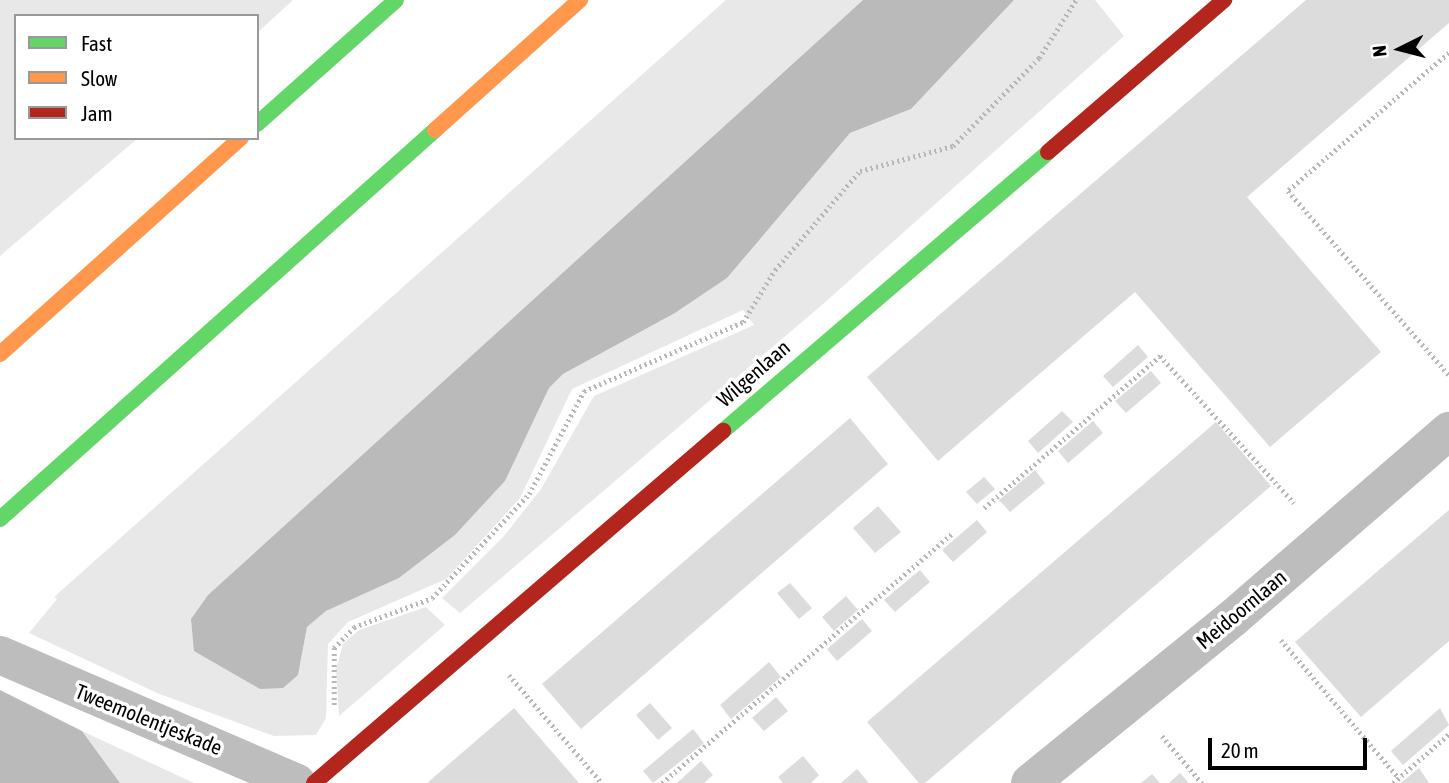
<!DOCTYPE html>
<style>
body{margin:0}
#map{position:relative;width:1449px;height:783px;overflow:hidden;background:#fff;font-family:"Asap Condensed",sans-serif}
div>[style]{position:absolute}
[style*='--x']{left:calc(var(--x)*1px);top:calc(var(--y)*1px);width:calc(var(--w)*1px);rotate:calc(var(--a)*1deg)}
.green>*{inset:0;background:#e8e8e8}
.water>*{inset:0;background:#bababa}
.building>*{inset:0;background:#dcdcdc}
.path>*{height:4.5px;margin-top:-2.25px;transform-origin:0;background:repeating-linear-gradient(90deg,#b8b8b8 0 2px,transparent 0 5.5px)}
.street>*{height:38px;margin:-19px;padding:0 19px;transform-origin:19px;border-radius:19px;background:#bdbdbd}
.fast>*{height:16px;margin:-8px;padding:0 8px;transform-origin:8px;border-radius:8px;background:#63d668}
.slow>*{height:16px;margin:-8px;padding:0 8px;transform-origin:8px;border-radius:8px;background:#ff974d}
.jam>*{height:16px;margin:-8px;padding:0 8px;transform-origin:8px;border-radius:8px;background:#b3261e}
span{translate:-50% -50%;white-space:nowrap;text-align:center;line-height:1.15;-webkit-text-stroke:7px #fff;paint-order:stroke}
.street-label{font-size:21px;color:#000}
.legend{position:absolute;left:14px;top:14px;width:245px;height:126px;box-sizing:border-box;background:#fff;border:2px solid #999;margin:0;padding:9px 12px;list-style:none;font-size:21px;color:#000}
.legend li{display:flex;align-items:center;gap:14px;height:35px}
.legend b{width:35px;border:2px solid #999}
.north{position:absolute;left:1365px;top:14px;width:70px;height:70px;-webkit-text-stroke:5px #fff;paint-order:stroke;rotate:264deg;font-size:19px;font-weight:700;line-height:28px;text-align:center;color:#000}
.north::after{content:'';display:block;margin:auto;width:24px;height:32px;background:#000;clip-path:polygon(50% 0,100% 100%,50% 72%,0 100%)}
.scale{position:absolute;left:1208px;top:738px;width:159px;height:32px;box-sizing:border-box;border:4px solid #000;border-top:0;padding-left:9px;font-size:21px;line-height:24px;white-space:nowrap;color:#000;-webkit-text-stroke:5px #fff;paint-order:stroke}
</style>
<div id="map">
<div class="green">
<div style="clip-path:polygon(0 0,293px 0,257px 33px,257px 16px,16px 16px,16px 138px,138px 138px,0 256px)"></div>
<div style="clip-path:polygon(726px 0,863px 0,208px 595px,191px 619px,298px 675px,307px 627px,326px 611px,399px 578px,455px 535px,505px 481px,549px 388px,563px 374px,675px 313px,727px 278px,850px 133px,911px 109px,1014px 0,1095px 0,1124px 36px,823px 304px,460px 613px,442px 598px,504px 536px,541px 489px,594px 396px,754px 325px,743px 310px,572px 389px,520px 498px,446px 579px,348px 622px,328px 644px,326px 718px,316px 735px,274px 736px,157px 693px,29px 633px,57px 599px,54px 597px)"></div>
<div style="clip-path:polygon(426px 607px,445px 625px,339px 716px,336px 669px,343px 644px,359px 630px)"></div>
<div style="clip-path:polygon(82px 731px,194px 783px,120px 783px)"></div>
</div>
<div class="water">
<div style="clip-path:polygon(863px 0,1014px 0,911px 109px,850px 133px,727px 278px,675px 313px,563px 374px,549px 388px,505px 481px,455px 535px,399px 578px,326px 611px,307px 627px,298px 675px,283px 688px,260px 689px,194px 651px,191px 619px,208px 595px)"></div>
<div style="clip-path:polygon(0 690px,82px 731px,120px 783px,0 783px)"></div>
</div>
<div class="building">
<div style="clip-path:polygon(1306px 0,1449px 0,1449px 23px,1247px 197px,1381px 352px,1270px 447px,1135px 292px,938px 461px,867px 377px)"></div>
<div style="clip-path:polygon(1138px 345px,1148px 357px,1113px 387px,1103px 376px)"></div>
<div style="clip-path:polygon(1151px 371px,1161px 383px,1126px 413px,1115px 401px)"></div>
<div style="clip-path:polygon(1062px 411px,1073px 422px,1038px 453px,1028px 441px)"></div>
<div style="clip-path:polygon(850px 418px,888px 464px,581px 729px,542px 684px)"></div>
<div style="clip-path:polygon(1093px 421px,1103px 433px,1068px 463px,1058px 451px)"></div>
<div style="clip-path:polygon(1216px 422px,1271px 486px,925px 783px,919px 783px,867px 722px)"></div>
<div style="clip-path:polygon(1035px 470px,1045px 483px,1010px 512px,999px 500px)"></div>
<div style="clip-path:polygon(984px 477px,995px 489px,977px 504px,966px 492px)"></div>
<div style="clip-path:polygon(878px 506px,901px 532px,875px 553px,853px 528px)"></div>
<div style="clip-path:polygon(1449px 510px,1449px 641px,1361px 717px,1295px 642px)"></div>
<div style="clip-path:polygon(977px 520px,987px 532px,953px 562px,942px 550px)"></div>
<div style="clip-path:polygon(920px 570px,930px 582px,895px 612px,884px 600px)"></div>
<div style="clip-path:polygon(790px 583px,812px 608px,799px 619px,777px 593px)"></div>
<div style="clip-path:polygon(846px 596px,858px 610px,834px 631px,822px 617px)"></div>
<div style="clip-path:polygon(862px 619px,872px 631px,837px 661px,827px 649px)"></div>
<div style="clip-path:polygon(769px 662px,781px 677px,731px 719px,720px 705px)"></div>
<div style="clip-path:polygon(776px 697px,788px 711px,764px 731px,752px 718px)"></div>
<div style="clip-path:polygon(650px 703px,672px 728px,658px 740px,636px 715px)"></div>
<div style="clip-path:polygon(514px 708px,579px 783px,427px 783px)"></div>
<div style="clip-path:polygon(1440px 708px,1449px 725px,1403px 765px,1391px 751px)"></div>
<div style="clip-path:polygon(693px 729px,704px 743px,653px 783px,643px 771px)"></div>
<div style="clip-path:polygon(803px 756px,819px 775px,811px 783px,783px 783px,778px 777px)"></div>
<div style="clip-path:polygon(701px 761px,713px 775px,704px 783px,677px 783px)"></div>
<div style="clip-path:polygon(1419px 768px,1429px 783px,1401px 783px)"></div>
<div style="clip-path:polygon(857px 769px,869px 783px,841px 783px)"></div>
<div style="clip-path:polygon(1180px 773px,1189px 783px,1169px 783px)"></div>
<div style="clip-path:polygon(1152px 774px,1160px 783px,1141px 783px)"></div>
</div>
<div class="path">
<div style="--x:1449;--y:53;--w:212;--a:139.4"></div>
<div style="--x:1288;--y:191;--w:244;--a:48.8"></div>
<div style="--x:984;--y:508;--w:233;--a:-40.8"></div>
<div style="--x:1160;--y:356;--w:199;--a:47.6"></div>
<div style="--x:1281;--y:640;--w:182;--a:49.5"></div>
<div style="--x:509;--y:675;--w:143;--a:49.3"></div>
<div style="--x:334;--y:705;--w:57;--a:-90"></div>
<div style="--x:334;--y:648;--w:29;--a:-46"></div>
<div style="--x:354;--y:627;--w:83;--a:-20.4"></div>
<div style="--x:432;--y:598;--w:142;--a:-47"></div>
<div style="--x:529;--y:494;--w:117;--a:-61.9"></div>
<div style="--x:584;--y:391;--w:173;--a:-23.5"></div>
<div style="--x:743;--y:322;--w:61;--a:-58.4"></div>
<div style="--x:775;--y:270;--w:130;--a:-49.4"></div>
<div style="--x:860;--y:171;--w:96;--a:-15"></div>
<div style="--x:953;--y:146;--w:123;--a:-45.7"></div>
<div style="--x:1039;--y:58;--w:69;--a:-57.5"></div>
<div style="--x:1162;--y:736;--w:62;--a:49.6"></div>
<div style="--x:662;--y:783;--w:382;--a:-40.7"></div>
<div style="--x:1393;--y:783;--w:74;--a:-41.2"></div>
</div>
<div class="street">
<div style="--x:0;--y:655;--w:323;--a:23.3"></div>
<div style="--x:1030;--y:783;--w:262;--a:-39.1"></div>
<div style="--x:1233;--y:618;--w:286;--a:-40.9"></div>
</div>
<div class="fast">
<div style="--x:257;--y:124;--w:186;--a:-41.7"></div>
<div style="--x:723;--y:431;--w:428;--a:-40.6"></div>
<div style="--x:0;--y:519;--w:584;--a:-41.8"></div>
</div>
<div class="slow">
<div style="--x:435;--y:130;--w:195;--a:-41.9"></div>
<div style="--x:0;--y:354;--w:324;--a:-41.9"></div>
</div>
<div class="jam">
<div style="--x:1048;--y:152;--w:233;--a:-40.8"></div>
<div style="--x:314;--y:783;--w:540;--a:-40.72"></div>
</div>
<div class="street-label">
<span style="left:753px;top:373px;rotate:-41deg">Wilgenlaan</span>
<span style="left:1241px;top:609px;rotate:-40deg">Meidoornlaan</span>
<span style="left:149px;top:719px;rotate:22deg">Tweemolentjeskade</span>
</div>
<ul class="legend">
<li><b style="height:9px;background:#63d668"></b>Fast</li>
<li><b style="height:9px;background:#ff974d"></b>Slow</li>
<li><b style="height:9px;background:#b3261e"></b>Jam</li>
</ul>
<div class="north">N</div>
<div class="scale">20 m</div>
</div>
